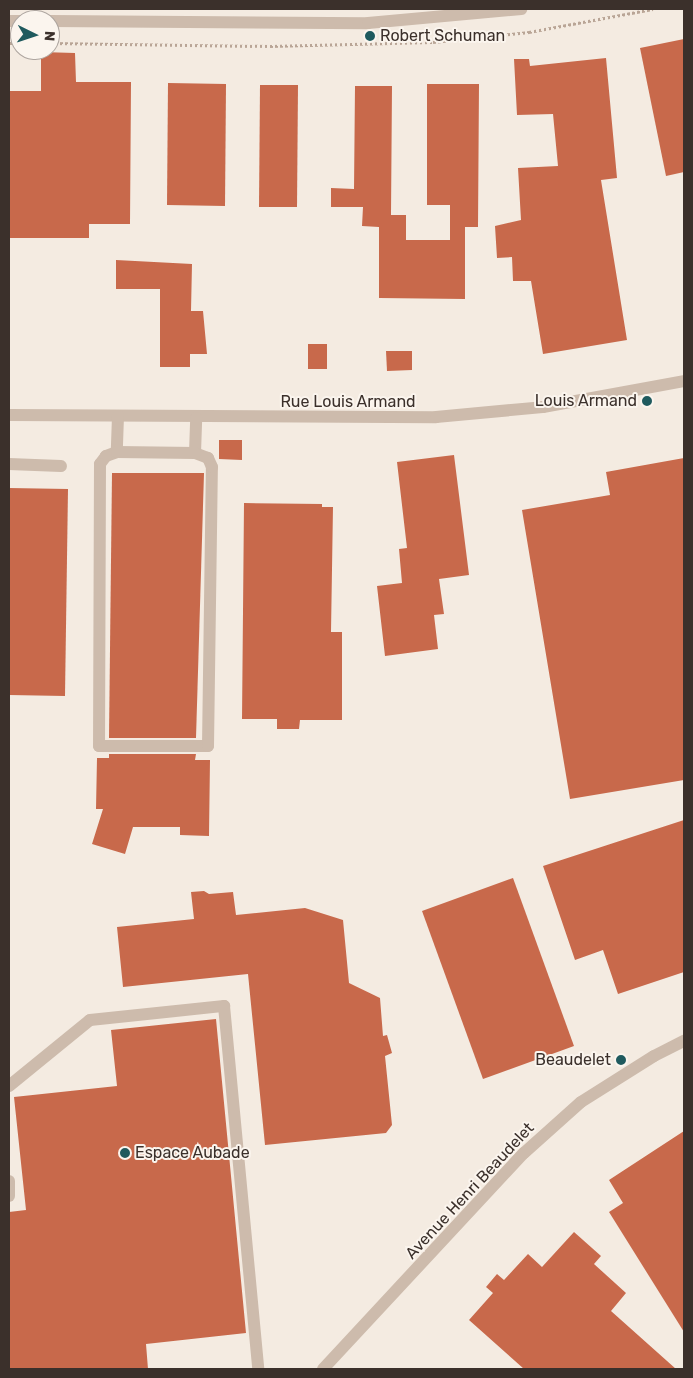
<!DOCTYPE html>
<style>
body{margin:0}
#map{position:relative;width:693px;height:1378px;overflow:hidden;background:#f4ebe1;font-family:Rubik,sans-serif}
div>[style]{position:absolute}
[style*='--x']{left:calc(var(--x)*1px);top:calc(var(--y)*1px);width:calc(var(--w)*1px);rotate:calc(var(--a)*1deg)}
.building>*{inset:0;background:#c8694b}
.path>*{height:3px;margin-top:-1.5px;transform-origin:0;background:repeating-linear-gradient(90deg,#b9a596 0 2.5px,transparent 0 5px)}
.minor>*{height:12px;margin:-6px;padding:0 6px;transform-origin:6px;border-radius:6px;background:#cdbbac}
.dots>*{width:14px;height:14px;translate:-50% -50%;box-sizing:border-box;border:2px solid #fbf5ee;border-radius:50%}
span{translate:-50% -50%;white-space:nowrap;text-align:center;line-height:1.15;-webkit-text-stroke:4px #fbf5ee;paint-order:stroke}
.poi-label{font-size:16px;color:#3b302b}
.left{translate:0 -50%;text-align:left}
.right{translate:-100% -50%;text-align:right}
.street-label{font-size:16px;color:#3b302b}
.frame{position:absolute;inset:0;border:10px solid #3b302b;pointer-events:none}
.north{position:absolute;left:10px;top:10px;width:50px;height:50px;box-sizing:border-box;background:#fbf5ee;border:1px solid #aea6a0;border-radius:50%;rotate:94deg;font-size:14px;font-weight:700;line-height:20px;text-align:center;color:#3b302b}
.north::after{content:'';display:block;margin:auto;width:18px;height:22px;background:#1f5a5e;clip-path:polygon(50% 0,100% 100%,50% 72%,0 100%)}
</style>
<div id="map">
<div class="building">
<div style="clip-path:polygon(684px 39px,684px 172px,666px 176px,640px 48px)"></div>
<div style="clip-path:polygon(41px 52px,75px 53px,76px 82px,131px 82px,130px 224px,89px 224px,89px 238px,9px 238px,9px 91px,41px 91px)"></div>
<div style="clip-path:polygon(606px 58px,617px 178px,601px 180px,627px 340px,543px 354px,531px 281px,513px 281px,512px 257px,497px 258px,495px 226px,521px 220px,518px 168px,558px 166px,553px 114px,517px 115px,514px 59px,529px 59px,530px 66px)"></div>
<div style="clip-path:polygon(168px 83px,226px 84px,225px 206px,167px 205px)"></div>
<div style="clip-path:polygon(427px 84px,479px 84px,478px 227px,465px 227px,465px 299px,379px 298px,379px 227px,362px 226px,363px 207px,331px 207px,331px 188px,354px 189px,355px 86px,392px 86px,391px 215px,406px 215px,406px 240px,450px 240px,450px 205px,427px 205px)"></div>
<div style="clip-path:polygon(260px 85px,298px 85px,297px 207px,259px 207px)"></div>
<div style="clip-path:polygon(116px 260px,192px 264px,191px 311px,203px 311px,207px 354px,190px 354px,190px 367px,160px 367px,160px 289px,116px 289px)"></div>
<div style="clip-path:polygon(308px 344px,327px 344px,327px 369px,308px 369px)"></div>
<div style="clip-path:polygon(386px 351px,412px 351px,412px 370px,387px 371px)"></div>
<div style="clip-path:polygon(219px 440px,242px 440px,242px 460px,219px 459px)"></div>
<div style="clip-path:polygon(454px 455px,469px 575px,439px 579px,444px 614px,434px 615px,438px 649px,385px 656px,377px 586px,402px 583px,399px 549px,407px 548px,397px 462px)"></div>
<div style="clip-path:polygon(684px 458px,684px 780px,570px 799px,522px 510px,610px 495px,606px 472px)"></div>
<div style="clip-path:polygon(112px 473px,204px 473px,196px 738px,109px 738px)"></div>
<div style="clip-path:polygon(9px 488px,68px 489px,65px 696px,9px 695px)"></div>
<div style="clip-path:polygon(244px 503px,322px 504px,322px 507px,333px 507px,331px 632px,342px 632px,342px 720px,300px 720px,299px 729px,277px 729px,277px 719px,242px 719px)"></div>
<div style="clip-path:polygon(109px 754px,196px 754px,195px 760px,210px 760px,209px 836px,180px 835px,180px 827px,133px 827px,125px 854px,92px 844px,103px 809px,96px 809px,97px 758px,109px 758px)"></div>
<div style="clip-path:polygon(684px 820px,684px 972px,618px 994px,603px 950px,575px 960px,543px 866px)"></div>
<div style="clip-path:polygon(513px 878px,574px 1046px,483px 1079px,422px 911px)"></div>
<div style="clip-path:polygon(204px 891px,209px 894px,233px 892px,236px 915px,305px 908px,343px 920px,349px 983px,380px 998px,383px 1036px,387px 1035px,392px 1053px,385px 1056px,392px 1125px,386px 1133px,265px 1145px,248px 974px,123px 987px,117px 927px,194px 919px,191px 892px)"></div>
<div style="clip-path:polygon(216px 1019px,246px 1333px,146px 1344px,148px 1369px,9px 1369px,9px 1212px,26px 1210px,14px 1097px,117px 1086px,111px 1030px)"></div>
<div style="clip-path:polygon(684px 1131px,684px 1332px,609px 1212px,623px 1203px,609px 1180px)"></div>
<div style="clip-path:polygon(574px 1232px,601px 1256px,594px 1264px,626px 1293px,611px 1311px,676px 1369px,524px 1369px,469px 1320px,493px 1293px,486px 1287px,497px 1274px,504px 1280px,528px 1254px,542px 1267px)"></div>
</div>
<div class="path">
<div style="--x:9;--y:43;--w:11;--a:0"></div>
<div style="--x:50;--y:43;--w:220;--a:0.8"></div>
<div style="--x:270;--y:46;--w:163;--a:-1.4"></div>
<div style="--x:433;--y:42;--w:97;--a:-5.9"></div>
<div style="--x:529;--y:32;--w:126;--a:-10.5"></div>
</div>
<div class="minor">
<div style="--x:9;--y:21;--w:11;--a:0"></div>
<div style="--x:50;--y:21;--w:318;--a:0.4"></div>
<div style="--x:368;--y:23;--w:154;--a:-5.2"></div>
<div style="--x:9;--y:415;--w:427;--a:0.3"></div>
<div style="--x:436;--y:417;--w:107;--a:-5.3"></div>
<div style="--x:543;--y:407;--w:143;--a:-10.4"></div>
<div style="--x:118;--y:416;--w:36;--a:92"></div>
<div style="--x:117;--y:452;--w:12;--a:160"></div>
<div style="--x:106;--y:456;--w:10;--a:127"></div>
<div style="--x:100;--y:464;--w:282;--a:90.2"></div>
<div style="--x:99;--y:746;--w:109;--a:0"></div>
<div style="--x:208;--y:746;--w:279;--a:-89.2"></div>
<div style="--x:212;--y:467;--w:10;--a:-114"></div>
<div style="--x:208;--y:458;--w:14;--a:-159"></div>
<div style="--x:195;--y:453;--w:35;--a:-88"></div>
<div style="--x:117;--y:452;--w:78;--a:0.7"></div>
<div style="--x:9;--y:464;--w:52;--a:2.2"></div>
<div style="--x:9;--y:1086;--w:104;--a:-39.2"></div>
<div style="--x:90;--y:1020;--w:135;--a:-6"></div>
<div style="--x:224;--y:1006;--w:365;--a:84.6"></div>
<div style="--x:9;--y:1181;--w:15;--a:90"></div>
<div style="--x:323;--y:1369;--w:295;--a:-47.1"></div>
<div style="--x:524;--y:1153;--w:76;--a:-41.8"></div>
<div style="--x:581;--y:1102;--w:86;--a:-32.2"></div>
<div style="--x:654;--y:1056;--w:34;--a:-27"></div>
</div>
<div class="dots">
<div style="left:370px;top:36px;background:#1f5a5e"></div>
<div style="left:647px;top:401px;background:#1f5a5e"></div>
<div style="left:621px;top:1060px;background:#1f5a5e"></div>
<div style="left:125px;top:1153px;background:#1f5a5e"></div>
</div>
<div class="poi-label">
<span class="left" style="left:380px;top:36px">Robert Schuman</span>
<span class="right" style="left:637px;top:401px">Louis Armand</span>
<span class="right" style="left:611px;top:1060px">Beaudelet</span>
<span class="left" style="left:135px;top:1153px">Espace Aubade</span>
</div>
<div class="street-label">
<span style="left:348px;top:402px">Rue Louis Armand</span>
<span style="left:470px;top:1191px;rotate:-47deg">Avenue Henri Beaudelet</span>
</div>
<div class="frame"></div>
<div class="north">N</div>
</div>
